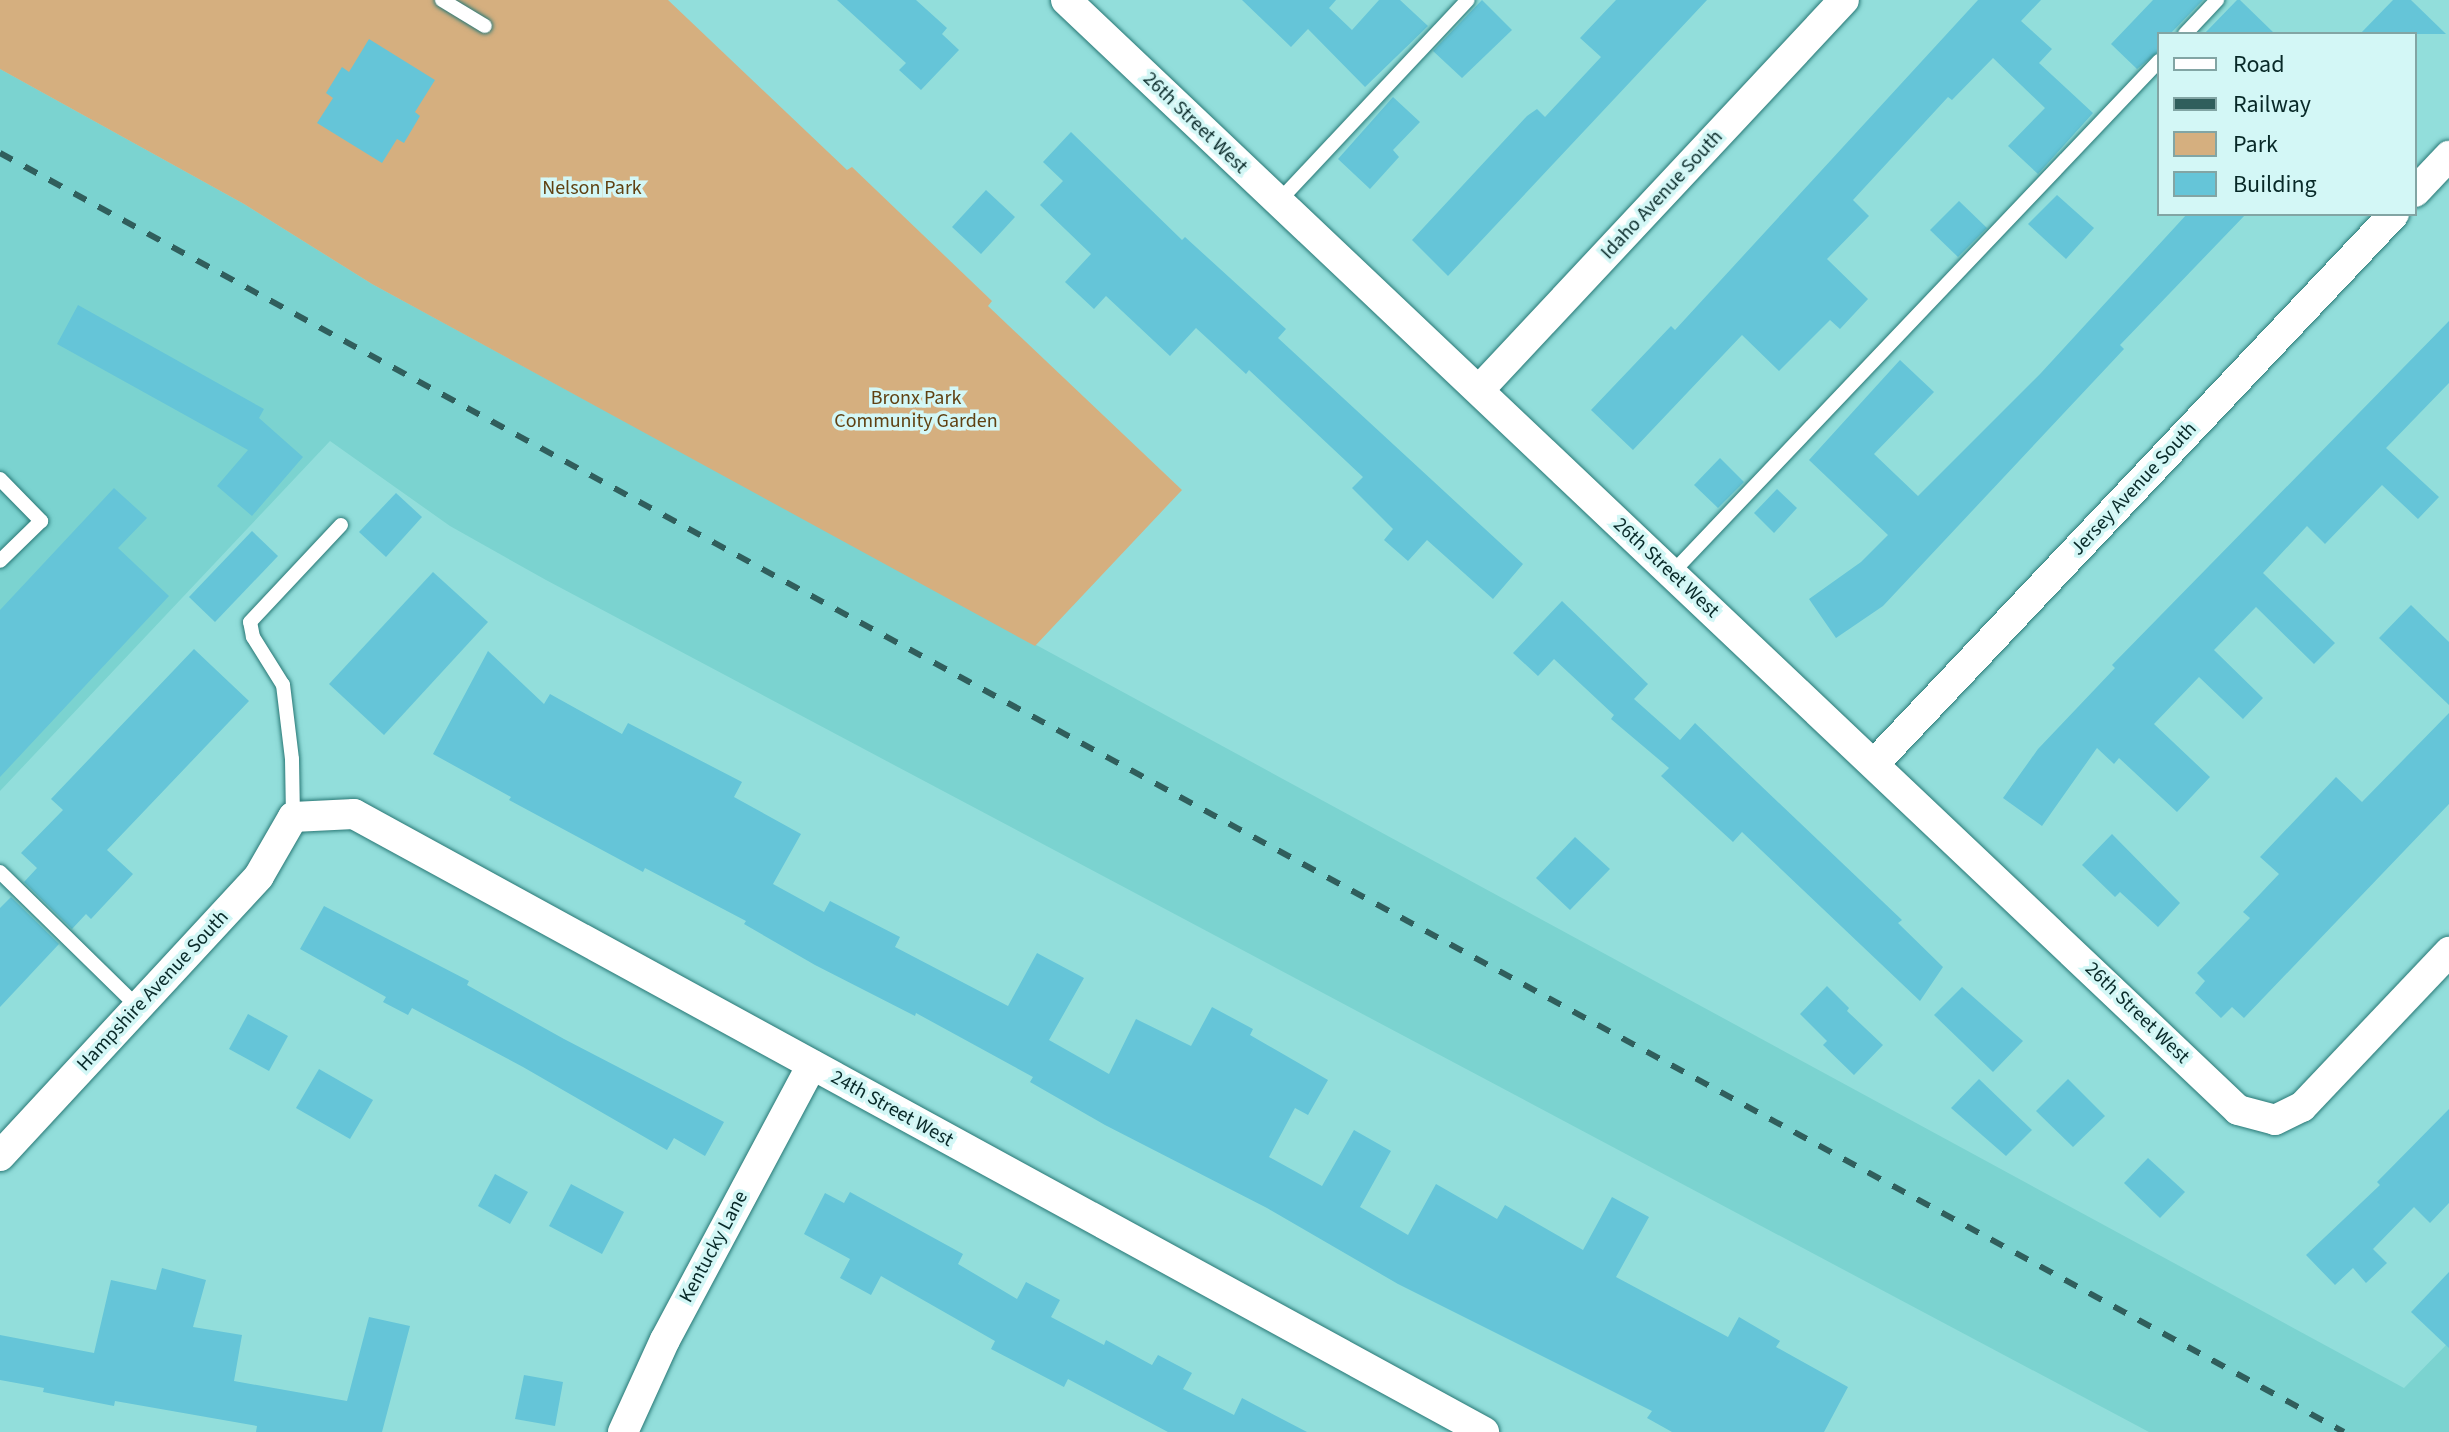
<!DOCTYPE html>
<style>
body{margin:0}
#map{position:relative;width:2449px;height:1432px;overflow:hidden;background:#92dedb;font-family:"Source Sans 3",sans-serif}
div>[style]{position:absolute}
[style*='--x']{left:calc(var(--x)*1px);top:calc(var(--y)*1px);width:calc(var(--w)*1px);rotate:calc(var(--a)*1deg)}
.built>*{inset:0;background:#7bd3d0}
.green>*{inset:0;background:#d5af7f}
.building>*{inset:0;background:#65c5d8}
.roads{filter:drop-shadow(0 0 2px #287775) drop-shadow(0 0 2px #287775)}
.service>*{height:14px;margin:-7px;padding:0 7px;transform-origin:7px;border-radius:7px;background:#fff}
.minor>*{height:30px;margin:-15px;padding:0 15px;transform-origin:15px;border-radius:15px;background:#fff}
.rail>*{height:6px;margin-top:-3px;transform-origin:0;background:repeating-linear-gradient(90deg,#305e5c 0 14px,transparent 0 28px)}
span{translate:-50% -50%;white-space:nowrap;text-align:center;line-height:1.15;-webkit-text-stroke:7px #d3f7f6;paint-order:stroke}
.street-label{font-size:20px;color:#082928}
.park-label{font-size:20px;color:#604112}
.legend{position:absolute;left:2157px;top:32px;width:260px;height:184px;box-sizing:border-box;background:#d3f7f6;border:2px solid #82a5a4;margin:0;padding:10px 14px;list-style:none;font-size:24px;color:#082928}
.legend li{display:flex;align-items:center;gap:16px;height:40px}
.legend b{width:40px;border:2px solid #82a5a4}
</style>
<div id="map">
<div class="built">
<div style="clip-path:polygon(0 69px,244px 204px,372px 284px,2404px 1388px,2449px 1342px,2449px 1432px,2149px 1432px,546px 580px,450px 526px,330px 441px,0 791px)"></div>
</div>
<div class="green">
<div style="clip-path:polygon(0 0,668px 0,847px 170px,852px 167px,992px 301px,988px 306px,1182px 490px,1035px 646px,372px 284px,244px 204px,0 69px)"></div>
</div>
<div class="building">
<div style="clip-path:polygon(837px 0,916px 0,947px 28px,942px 34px,959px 50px,921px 90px,899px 70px,906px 63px)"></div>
<div style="clip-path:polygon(1242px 0,1336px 0,1329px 8px,1352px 30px,1379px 0,1400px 0,1428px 26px,1365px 87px,1308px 29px,1291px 47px)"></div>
<div style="clip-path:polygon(1482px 0,1512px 30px,1462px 78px,1433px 51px)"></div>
<div style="clip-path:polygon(1616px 0,1707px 0,1448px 276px,1412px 240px,1527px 116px,1537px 109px,1545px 117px,1601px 57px,1580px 38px)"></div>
<div style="clip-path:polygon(1978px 0,2041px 0,2021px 21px,2052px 49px,2039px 63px,2093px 113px,2038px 174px,2008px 146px,2045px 108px,1993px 58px,1952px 100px,1948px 97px,1853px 200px,1869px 216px,1827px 259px,1868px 299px,1840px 329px,1830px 320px,1779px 371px,1742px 335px,1633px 450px,1591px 410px,1671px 326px,1675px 330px)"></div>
<div style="clip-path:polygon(2153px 0,2203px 0,2170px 34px,2159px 34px,2159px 51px,2137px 69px,2111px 44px)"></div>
<div style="clip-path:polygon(2237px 0,2240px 0,2275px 34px,2204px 34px)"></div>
<div style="clip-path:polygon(2393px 0,2411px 0,2446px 34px,2360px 34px)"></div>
<div style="clip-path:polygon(369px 39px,435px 80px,415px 112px,420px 116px,404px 143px,397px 139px,382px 163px,317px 123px,333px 98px,326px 93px,342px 67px,349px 72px)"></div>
<div style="clip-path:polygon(1393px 97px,1420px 122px,1393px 150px,1399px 157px,1370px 189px,1338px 159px)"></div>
<div style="clip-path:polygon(1071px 132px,1182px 240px,1185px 237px,1286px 329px,1278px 338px,1523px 564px,1493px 599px,1427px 540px,1408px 561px,1384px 540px,1393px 529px,1352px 488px,1363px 477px,1249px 370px,1246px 374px,1196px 328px,1170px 356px,1106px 296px,1094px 309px,1065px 282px,1091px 254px,1040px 205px,1063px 181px,1043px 162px)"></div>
<div style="clip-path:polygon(986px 190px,1015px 217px,981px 254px,952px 227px)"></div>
<div style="clip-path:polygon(2057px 195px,2094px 228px,2066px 259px,2028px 224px)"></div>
<div style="clip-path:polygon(1959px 201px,1987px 228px,1958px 257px,1930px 230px)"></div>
<div style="clip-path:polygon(2187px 214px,2246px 214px,2120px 345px,2124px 349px,1883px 606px,1836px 638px,1809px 599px,1861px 562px,1888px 535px,1809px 460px,1900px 360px,1934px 392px,1874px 454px,1918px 496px,2041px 373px)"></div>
<div style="clip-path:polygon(78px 305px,264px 409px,259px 418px,303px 457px,252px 516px,217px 486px,248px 450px,57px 344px)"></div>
<div style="clip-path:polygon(2449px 321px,2449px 383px,2386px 448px,2439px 497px,2418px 519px,2382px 485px,2325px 544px,2307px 526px,2263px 573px,2335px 643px,2314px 664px,2256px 607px,2214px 650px,2263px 698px,2243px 719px,2199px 677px,2154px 724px,2210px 777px,2177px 812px,2119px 758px,2114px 764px,2097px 748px,2042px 826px,2003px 798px,2038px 749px,2115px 668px,2112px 665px)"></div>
<div style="clip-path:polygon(1720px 458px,1744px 482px,1718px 508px,1694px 485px)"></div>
<div style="clip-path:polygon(114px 488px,147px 518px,118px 548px,169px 596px,0 777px,0 610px)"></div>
<div style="clip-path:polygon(1777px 489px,1797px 508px,1774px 533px,1754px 513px)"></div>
<div style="clip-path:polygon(396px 493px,422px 517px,386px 557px,359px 532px)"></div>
<div style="clip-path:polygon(252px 531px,278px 556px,215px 622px,189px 597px)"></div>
<div style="clip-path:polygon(433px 572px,488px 622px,384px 735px,329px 684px)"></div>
<div style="clip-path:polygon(1562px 601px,1648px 684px,1634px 699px,1680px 740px,1695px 723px,1902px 920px,1898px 923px,1943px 967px,1920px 1001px,1742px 832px,1733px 842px,1661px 776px,1669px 768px,1611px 719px,1614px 715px,1554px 659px,1538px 676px,1513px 653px)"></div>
<div style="clip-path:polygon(2411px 605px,2449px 642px,2449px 705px,2379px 638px)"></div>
<div style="clip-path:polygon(194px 649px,249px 701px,107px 850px,133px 874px,91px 919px,86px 914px,72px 929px,24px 882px,37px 868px,21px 853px,63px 810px,51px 799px)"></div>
<div style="clip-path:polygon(488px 651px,544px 704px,550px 694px,622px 734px,628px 723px,742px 782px,734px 797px,801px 834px,773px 884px,824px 912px,830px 901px,900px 937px,895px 947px,1008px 1006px,1037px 953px,1084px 978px,1049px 1040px,1109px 1074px,1136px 1019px,1191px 1046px,1212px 1007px,1253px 1029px,1250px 1035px,1328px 1080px,1308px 1115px,1295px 1108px,1269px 1157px,1322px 1186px,1354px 1130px,1391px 1151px,1360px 1207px,1408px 1235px,1436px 1184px,1497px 1219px,1505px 1205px,1583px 1250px,1612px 1197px,1649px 1217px,1616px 1277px,1728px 1337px,1739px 1317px,1780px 1341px,1776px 1347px,1848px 1387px,1824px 1432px,1672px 1432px,1647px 1418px,1652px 1411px,1398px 1284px,1267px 1208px,1105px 1125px,1030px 1082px,1033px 1077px,916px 1013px,915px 1016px,815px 965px,744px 924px,746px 921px,645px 868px,643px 872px,509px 800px,511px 797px,433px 754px)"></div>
<div style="clip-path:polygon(2449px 713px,2449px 804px,2244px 1018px,2232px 1007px,2221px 1018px,2195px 993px,2205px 981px,2197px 973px,2250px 918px,2243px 912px,2279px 874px,2260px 857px,2336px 777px,2362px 802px)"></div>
<div style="clip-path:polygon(2112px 834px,2180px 903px,2158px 927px,2120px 892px,2115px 897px,2082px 865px)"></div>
<div style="clip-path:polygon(1575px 837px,1610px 869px,1570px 910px,1536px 878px)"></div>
<div style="clip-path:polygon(11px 897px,59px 944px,0 1007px,0 908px)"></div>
<div style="clip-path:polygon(324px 906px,469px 981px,467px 985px,564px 1039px,724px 1122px,705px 1156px,674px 1138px,667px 1150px,523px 1067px,412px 1008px,408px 1015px,383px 1002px,386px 997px,300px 949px)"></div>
<div style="clip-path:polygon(1827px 986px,1849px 1008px,1847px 1011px,1883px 1045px,1854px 1075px,1823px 1045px,1827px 1041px,1800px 1014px)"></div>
<div style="clip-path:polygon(1962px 987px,2023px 1041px,1993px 1072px,1934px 1015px)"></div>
<div style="clip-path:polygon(248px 1014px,288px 1036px,269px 1071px,229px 1049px)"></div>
<div style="clip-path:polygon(319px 1069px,373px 1100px,350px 1139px,296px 1108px)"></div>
<div style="clip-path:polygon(1979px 1079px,2032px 1130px,2006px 1156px,1951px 1108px)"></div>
<div style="clip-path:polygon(2068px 1079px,2105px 1116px,2073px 1147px,2036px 1111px)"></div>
<div style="clip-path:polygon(2449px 1109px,2449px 1203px,2430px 1223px,2414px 1207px,2373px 1249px,2387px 1263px,2366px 1283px,2353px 1268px,2335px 1285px,2306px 1255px,2380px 1185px,2377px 1182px)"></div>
<div style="clip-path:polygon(2148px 1158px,2185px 1192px,2160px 1218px,2124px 1183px)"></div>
<div style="clip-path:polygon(495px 1174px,528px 1192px,510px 1224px,478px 1206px)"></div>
<div style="clip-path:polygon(571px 1184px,624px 1212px,602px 1254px,549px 1226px)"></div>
<div style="clip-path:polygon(850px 1192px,963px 1254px,958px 1264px,1017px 1299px,1026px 1282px,1060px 1300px,1051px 1317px,1104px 1345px,1106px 1340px,1152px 1365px,1158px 1355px,1192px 1373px,1183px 1389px,1234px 1415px,1242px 1398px,1307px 1432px,1168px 1432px,1068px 1379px,1064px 1387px,991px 1349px,995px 1341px,881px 1276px,871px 1295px,840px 1278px,850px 1259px,804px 1234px,825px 1193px,844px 1203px)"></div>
<div style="clip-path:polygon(162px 1268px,206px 1280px,193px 1327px,242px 1335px,234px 1381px,347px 1401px,369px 1317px,410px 1326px,382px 1432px,256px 1432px,257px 1426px,115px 1401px,114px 1406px,43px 1392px,44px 1388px,0 1380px,0 1335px,94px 1353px,111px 1280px,156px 1290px)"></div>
<div style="clip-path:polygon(2449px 1272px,2449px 1348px,2411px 1312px)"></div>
<div style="clip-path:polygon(524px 1375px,563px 1382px,555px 1426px,515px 1419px)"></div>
</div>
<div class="roads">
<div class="service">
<div style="--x:442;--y:0;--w:50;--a:31.2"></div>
<div style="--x:2185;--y:34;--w:47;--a:-46.7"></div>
<div style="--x:1278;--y:202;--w:277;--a:-46.8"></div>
<div style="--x:0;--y:479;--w:59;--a:45.7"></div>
<div style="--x:41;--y:521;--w:57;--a:135.7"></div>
<div style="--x:1671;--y:574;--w:708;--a:-46.43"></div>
<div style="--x:293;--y:817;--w:58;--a:-91"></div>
<div style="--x:292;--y:759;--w:75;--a:-96.9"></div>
<div style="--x:283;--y:685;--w:57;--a:-122"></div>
<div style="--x:253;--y:637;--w:15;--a:-101"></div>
<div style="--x:250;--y:622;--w:133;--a:-46.8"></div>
<div style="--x:0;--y:872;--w:193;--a:44.4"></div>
</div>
<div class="minor">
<div style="--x:1066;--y:0;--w:1614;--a:43.44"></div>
<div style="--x:2238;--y:1110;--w:38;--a:15"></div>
<div style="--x:2275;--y:1120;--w:30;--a:-26"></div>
<div style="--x:2302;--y:1107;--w:214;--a:-46.5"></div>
<div style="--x:2415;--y:192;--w:50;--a:-46.6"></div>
<div style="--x:1479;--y:390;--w:534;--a:-46.9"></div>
<div style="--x:1874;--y:764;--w:757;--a:-46.61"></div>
<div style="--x:0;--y:1156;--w:381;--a:-47.2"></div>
<div style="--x:259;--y:876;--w:68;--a:-60"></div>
<div style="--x:293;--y:817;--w:61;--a:-2.8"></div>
<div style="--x:354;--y:814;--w:1288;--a:28.67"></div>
<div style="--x:623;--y:1432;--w:101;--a:-65.5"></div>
<div style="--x:665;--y:1340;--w:312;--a:-61.9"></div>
</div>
</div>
<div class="rail">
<div style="--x:0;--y:153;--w:2670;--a:28.62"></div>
</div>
<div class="street-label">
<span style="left:1195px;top:123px;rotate:44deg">26th Street West</span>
<span style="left:1662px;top:195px;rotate:-47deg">Idaho Avenue South</span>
<span style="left:2134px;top:489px;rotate:-47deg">Jersey Avenue South</span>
<span style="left:1666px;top:568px;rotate:43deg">26th Street West</span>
<span style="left:153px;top:991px;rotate:-47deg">Hampshire Avenue South</span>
<span style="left:2137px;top:1013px;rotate:44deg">26th Street West</span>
<span style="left:892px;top:1109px;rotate:29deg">24th Street West</span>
<span style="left:714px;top:1247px;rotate:-62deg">Kentucky Lane</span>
</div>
<div class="park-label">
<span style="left:592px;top:188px">Nelson Park</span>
<span style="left:916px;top:410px">Bronx Park<br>Community Garden</span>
</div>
<ul class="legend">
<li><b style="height:10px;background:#fff"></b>Road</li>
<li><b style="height:10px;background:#305e5c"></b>Railway</li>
<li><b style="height:22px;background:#d5af7f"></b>Park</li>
<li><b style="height:22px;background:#65c5d8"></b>Building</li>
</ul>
</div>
